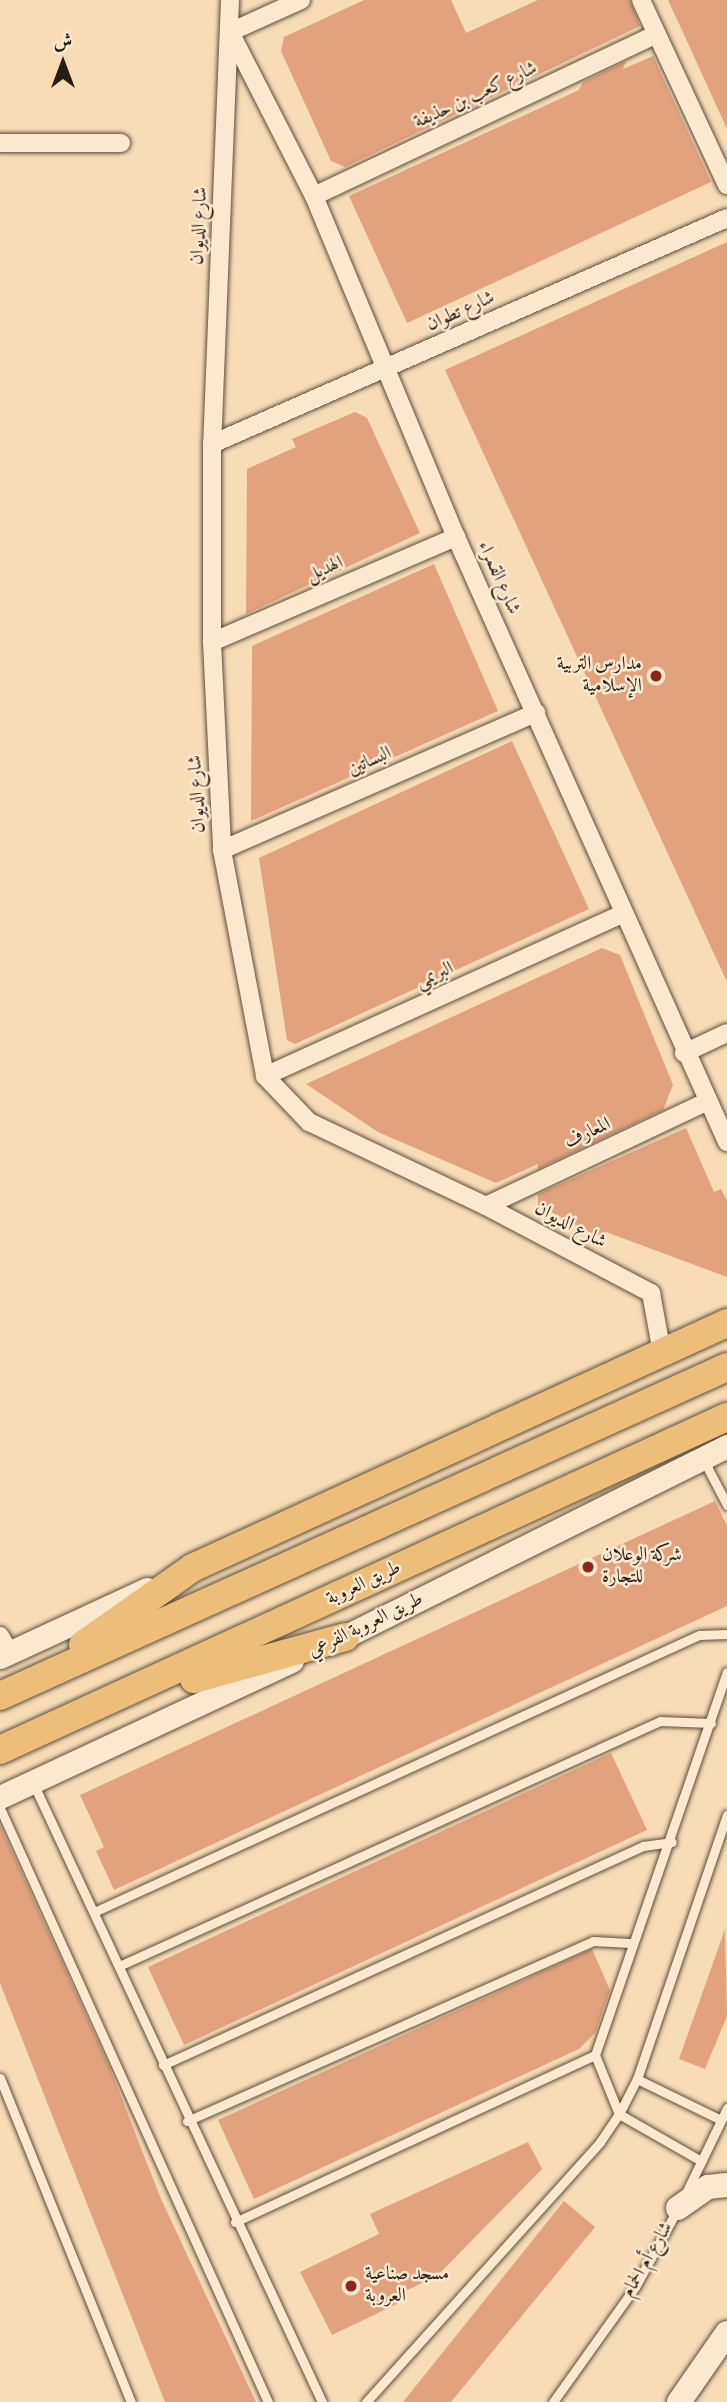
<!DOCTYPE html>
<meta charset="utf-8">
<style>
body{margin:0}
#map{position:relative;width:727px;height:2402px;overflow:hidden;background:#f7dcb5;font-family:Vollkorn,Amiri,serif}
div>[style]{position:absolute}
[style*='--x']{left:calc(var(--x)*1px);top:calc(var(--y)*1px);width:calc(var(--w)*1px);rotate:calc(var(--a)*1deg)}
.building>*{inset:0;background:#e2a27e}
.roads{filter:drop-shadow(0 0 2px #5b4d3c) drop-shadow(0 0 2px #5b4d3c)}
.service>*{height:9px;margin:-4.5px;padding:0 4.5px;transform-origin:4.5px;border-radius:4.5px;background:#fae8cf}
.minor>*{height:18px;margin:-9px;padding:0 9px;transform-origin:9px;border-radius:9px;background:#fae8cf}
.tertiary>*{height:23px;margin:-11.5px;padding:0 11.5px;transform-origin:11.5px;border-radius:11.5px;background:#fae8cf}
.secondary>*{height:24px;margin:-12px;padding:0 12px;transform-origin:12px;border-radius:12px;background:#fae8cf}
.primary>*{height:28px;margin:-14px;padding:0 14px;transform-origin:14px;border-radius:14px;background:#ecbe7a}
.dots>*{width:19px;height:19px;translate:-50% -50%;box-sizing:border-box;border:4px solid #fae8cf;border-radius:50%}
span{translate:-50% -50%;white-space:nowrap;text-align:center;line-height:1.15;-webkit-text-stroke:5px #fae8cf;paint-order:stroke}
.street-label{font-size:19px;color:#271d14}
.poi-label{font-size:19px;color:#271d14}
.right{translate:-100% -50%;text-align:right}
.left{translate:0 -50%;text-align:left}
.north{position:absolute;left:28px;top:28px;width:70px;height:70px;-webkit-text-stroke:5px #fae8cf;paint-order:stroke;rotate:0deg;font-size:19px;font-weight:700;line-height:28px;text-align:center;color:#271d14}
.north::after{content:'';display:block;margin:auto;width:24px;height:32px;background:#271d14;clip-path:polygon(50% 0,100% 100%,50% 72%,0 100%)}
</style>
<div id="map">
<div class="building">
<div style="clip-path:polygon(364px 0,451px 0,466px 33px,538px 0,630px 0,640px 26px,345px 167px,331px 161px,281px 51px,284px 37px)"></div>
<div style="clip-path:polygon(668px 0,727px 0,727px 129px,681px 28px)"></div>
<div style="clip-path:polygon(653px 56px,711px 182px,407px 323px,349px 196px,579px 90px,583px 82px,626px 61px,623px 69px)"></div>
<div style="clip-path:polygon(727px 242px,727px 982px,445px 370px)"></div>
<div style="clip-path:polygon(355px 412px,367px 418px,420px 533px,246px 614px,247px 469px,296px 447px,292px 439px)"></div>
<div style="clip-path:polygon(434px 564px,498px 711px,251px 821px,252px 646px)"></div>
<div style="clip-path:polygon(512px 741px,589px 909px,295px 1044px,287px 1040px,259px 858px)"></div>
<div style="clip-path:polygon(602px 948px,620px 955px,673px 1085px,663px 1110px,538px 1169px,538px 1164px,496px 1183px,378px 1132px,306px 1084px)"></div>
<div style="clip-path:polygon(686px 1128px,714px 1192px,721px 1189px,727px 1200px,727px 1277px,606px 1232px,597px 1236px,538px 1205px,538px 1194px)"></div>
<div style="clip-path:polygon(715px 1501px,727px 1526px,727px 1606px,114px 1890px,96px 1851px,104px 1847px,80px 1795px)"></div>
<div style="clip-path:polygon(611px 1753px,647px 1830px,184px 2045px,148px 1967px)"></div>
<div style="clip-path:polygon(0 1825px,109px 2066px,161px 2199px,256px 2402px,165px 2402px,0 1983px)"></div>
<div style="clip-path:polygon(725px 1929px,727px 2016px,705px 2069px,679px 2059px)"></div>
<div style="clip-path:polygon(592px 1949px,610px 1990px,595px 2033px,579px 2049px,254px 2199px,218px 2120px)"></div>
<div style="clip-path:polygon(528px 2142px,542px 2169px,437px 2276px,399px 2294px,403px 2301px,332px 2335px,300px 2272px,379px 2234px,370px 2214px)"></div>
<div style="clip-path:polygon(564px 2201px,595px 2227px,451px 2402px,403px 2402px)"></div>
</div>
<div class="roads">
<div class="service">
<div style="--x:703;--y:1459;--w:52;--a:62.4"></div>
<div style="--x:33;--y:1783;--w:683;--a:64.97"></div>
<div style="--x:0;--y:1808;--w:652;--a:65.72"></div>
<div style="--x:94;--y:1912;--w:665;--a:-24.6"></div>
<div style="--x:699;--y:1635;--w:28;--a:-2"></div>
<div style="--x:119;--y:1966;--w:594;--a:-24.36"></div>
<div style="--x:660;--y:1721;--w:51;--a:2.2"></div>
<div style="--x:595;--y:2055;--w:64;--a:67.9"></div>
<div style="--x:619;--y:2114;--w:95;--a:29.8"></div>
<div style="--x:163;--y:2065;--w:528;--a:-24.52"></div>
<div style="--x:643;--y:1846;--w:29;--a:-8"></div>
<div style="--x:0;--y:2078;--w:349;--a:68"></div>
<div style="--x:637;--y:2079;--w:93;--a:26"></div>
<div style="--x:187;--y:2121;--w:444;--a:-23.9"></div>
<div style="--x:593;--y:1941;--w:37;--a:3"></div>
<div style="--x:685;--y:2195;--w:97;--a:-64.2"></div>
<div style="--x:235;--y:2222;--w:397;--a:-24.9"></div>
<div style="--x:595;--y:2055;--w:405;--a:-71"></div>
<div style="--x:366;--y:2402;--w:350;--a:-48"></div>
<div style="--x:600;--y:2142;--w:34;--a:-56"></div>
<div style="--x:619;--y:2114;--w:39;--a:-63"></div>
<div style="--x:637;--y:2079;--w:279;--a:-71.2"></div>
<div style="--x:553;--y:2402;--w:141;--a:-54.5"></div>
<div style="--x:635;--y:2287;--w:88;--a:-61.4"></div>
</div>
<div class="minor">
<div style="--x:230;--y:0;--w:444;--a:92.3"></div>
<div style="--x:212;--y:444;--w:198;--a:90"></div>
<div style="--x:212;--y:642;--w:208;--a:87.2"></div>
<div style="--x:222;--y:850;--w:230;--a:79.2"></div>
<div style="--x:265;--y:1076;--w:64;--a:46.3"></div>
<div style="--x:309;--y:1122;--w:196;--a:25.4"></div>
<div style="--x:486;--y:1206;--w:187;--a:27.8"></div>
<div style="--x:651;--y:1293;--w:61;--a:79.6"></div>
<div style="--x:301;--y:0;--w:78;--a:155.7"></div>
<div style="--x:230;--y:32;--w:184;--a:62.9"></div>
<div style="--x:314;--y:196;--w:369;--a:67.4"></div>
<div style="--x:456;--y:537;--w:663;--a:65.87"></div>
<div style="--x:641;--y:0;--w:204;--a:65.1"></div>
<div style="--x:0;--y:143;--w:121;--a:0"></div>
<div style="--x:314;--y:196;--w:379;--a:-25.3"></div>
<div style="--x:212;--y:444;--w:562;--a:-23.69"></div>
<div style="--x:212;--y:642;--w:266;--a:-23.3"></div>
<div style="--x:222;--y:850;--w:343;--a:-23.6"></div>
<div style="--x:684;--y:1053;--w:47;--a:-24.9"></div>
<div style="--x:265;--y:1076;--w:392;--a:-24.4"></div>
<div style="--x:486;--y:1206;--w:246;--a:-25.3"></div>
<div style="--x:0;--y:1636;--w:20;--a:60"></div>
</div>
<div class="tertiary">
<div style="--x:330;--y:1644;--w:444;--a:-26.5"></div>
<div style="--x:0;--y:1657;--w:162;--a:-24.8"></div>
<div style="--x:0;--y:1797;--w:322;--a:-25"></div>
</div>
<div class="secondary">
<div style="--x:678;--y:2208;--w:37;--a:-35"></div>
<div style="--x:708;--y:2187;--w:19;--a:-6"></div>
<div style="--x:679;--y:2402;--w:84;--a:-55.2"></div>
</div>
<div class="primary">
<div style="--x:83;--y:1645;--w:133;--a:-35.2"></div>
<div style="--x:192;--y:1568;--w:588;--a:-24.61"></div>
<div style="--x:194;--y:1679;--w:157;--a:-15.5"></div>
<div style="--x:0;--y:1696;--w:798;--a:-24.35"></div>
<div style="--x:0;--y:1750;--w:800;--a:-24.61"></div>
</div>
</div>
<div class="dots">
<div style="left:656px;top:676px;background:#8f2418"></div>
<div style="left:588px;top:1567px;background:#8f2418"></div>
<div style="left:351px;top:2286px;background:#8f2418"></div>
</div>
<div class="street-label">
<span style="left:476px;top:96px;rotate:-25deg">شارع كعب بن حذيفة</span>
<span style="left:200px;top:226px;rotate:-87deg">شارع الديوان</span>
<span style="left:461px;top:312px;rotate:-24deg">شارع تطوان</span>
<span style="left:325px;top:570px;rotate:-23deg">الهديل</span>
<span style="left:498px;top:578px;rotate:66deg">شارع القمراء</span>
<span style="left:370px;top:762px;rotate:-24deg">البساتين</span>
<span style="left:198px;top:794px;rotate:-93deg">شارع الديوان</span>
<span style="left:435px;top:976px;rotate:-24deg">البريمي</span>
<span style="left:588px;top:1134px;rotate:-25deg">المعارف</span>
<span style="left:570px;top:1226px;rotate:28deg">شارع الديوان</span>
<span style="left:364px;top:1584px;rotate:-25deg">طريق العروبة</span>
<span style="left:366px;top:1626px;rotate:-26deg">طريق العروبة الفرعي</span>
<span style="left:648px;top:2260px;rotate:-60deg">شارع أم الحمام</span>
</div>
<div class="poi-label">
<span class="right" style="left:642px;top:676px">مدارس التربية<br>الإسلامية</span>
<span class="left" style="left:602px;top:1567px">شركة الوعلان<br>للتجارة</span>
<span class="left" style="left:365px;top:2286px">مسجد صناعية<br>العروبة</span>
</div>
<div class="north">ش</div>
</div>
